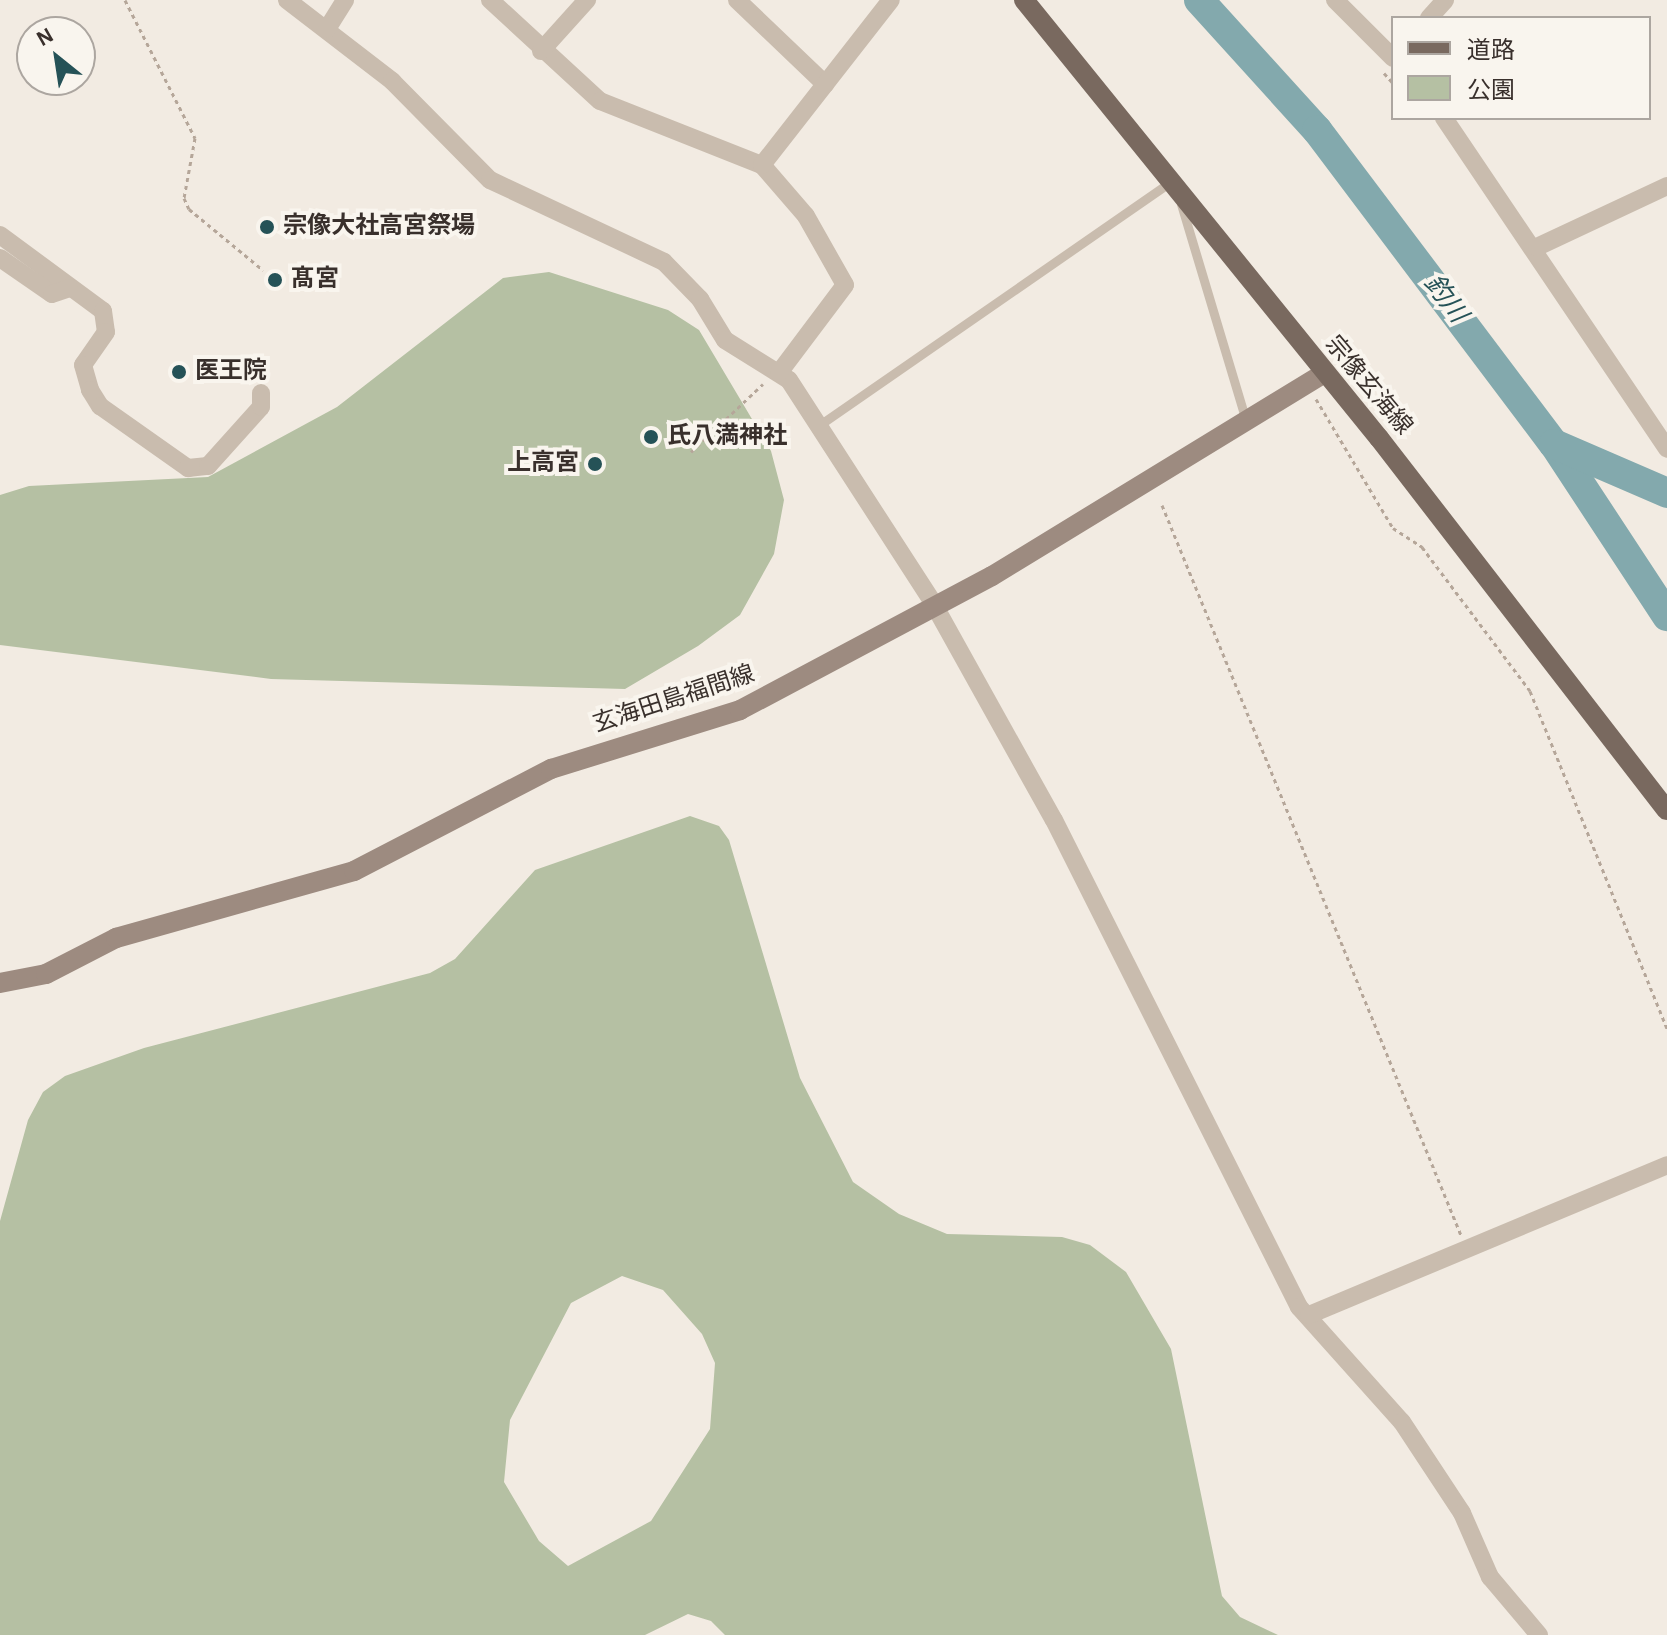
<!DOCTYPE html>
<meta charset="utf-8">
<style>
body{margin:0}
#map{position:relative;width:1667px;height:1635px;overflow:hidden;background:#f2ebe2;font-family:"Alegreya Sans","Noto Sans JP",sans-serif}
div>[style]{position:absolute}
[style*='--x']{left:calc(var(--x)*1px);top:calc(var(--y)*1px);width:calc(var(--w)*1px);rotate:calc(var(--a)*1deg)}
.green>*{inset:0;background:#b5c0a3}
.river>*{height:30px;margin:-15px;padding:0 15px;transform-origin:15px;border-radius:15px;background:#83a9ad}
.path>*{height:3px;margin-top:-1.5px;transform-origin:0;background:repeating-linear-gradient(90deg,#b5a699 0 4px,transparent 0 8px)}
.lane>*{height:9px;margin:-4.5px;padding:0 4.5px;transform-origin:4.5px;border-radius:4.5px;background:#c9bcae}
.street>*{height:18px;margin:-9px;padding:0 9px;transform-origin:9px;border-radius:9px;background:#c9bcae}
.secondary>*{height:20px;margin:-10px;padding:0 10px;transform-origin:10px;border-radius:10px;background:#9d8b80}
.primary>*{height:20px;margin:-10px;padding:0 10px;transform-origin:10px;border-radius:10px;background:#79695f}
.dots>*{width:22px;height:22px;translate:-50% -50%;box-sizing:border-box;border:4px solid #f9f5ee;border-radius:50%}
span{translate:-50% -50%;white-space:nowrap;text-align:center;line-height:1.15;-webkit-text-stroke:8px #f9f5ee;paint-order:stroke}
.poi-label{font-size:24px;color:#39302c;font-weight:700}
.left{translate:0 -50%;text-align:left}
.right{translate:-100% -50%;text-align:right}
.street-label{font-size:24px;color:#39302c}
.water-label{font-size:26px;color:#255257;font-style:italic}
.legend{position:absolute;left:1391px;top:16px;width:260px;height:104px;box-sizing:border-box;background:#f9f5ee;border:2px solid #aca6a0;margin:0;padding:10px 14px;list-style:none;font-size:24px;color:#39302c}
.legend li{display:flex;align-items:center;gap:16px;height:40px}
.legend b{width:40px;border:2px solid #aca6a0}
.north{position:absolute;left:16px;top:16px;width:80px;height:80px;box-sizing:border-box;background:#f9f5ee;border:2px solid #aca6a0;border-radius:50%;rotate:330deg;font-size:22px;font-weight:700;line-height:32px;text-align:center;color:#39302c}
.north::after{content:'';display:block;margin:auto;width:28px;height:36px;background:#255257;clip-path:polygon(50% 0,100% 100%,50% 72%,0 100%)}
</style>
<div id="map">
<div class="green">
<div style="clip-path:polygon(549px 272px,668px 310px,699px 330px,771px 451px,784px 500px,774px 554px,740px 615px,698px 646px,625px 689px,271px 679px,0 645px,0 495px,29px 486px,208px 477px,337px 407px,503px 278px)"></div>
<div style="clip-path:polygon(evenodd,690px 816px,719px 826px,729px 840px,800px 1078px,853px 1182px,899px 1214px,947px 1234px,1062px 1237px,1090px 1245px,1126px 1272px,1171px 1349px,1222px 1596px,1240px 1617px,1278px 1635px,725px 1635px,711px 1621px,688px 1614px,645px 1635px,0 1635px,0 1221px,28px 1120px,43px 1092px,65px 1076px,144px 1048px,430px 973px,455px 959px,535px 870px,690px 816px,622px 1276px,663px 1290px,702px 1334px,715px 1363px,710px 1429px,651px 1521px,568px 1566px,539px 1541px,504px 1482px,510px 1420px,571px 1303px,622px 1276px)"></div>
</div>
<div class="river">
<div style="--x:1199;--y:0;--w:176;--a:47.8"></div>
<div style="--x:1317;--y:130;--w:393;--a:53"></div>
<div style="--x:1554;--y:444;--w:206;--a:56.7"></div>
<div style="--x:1554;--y:444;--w:123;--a:23.4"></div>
</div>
<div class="path">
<div style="--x:125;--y:0;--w:155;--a:63.1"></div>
<div style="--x:195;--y:138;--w:61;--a:100.4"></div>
<div style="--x:184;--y:198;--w:12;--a:66"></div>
<div style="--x:189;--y:209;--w:96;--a:39.5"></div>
<div style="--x:1384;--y:73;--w:13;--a:48"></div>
<div style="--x:1316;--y:399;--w:150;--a:59.2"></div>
<div style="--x:1393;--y:528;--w:35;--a:33"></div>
<div style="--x:1422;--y:547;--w:180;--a:53.1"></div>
<div style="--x:1530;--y:691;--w:365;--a:67.9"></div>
<div style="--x:691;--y:452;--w:99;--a:-43.4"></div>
<div style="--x:1162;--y:505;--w:789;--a:67.73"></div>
</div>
<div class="lane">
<div style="--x:1181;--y:204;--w:226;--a:73.3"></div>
<div style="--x:818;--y:426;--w:429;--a:-34.7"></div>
</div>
<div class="street">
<div style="--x:287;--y:0;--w:133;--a:37.6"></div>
<div style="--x:392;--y:81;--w:139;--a:45.3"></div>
<div style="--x:490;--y:180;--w:192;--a:25.2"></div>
<div style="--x:664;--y:262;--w:52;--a:45.8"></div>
<div style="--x:700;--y:299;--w:48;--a:58.6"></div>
<div style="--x:725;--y:340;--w:75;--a:32"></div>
<div style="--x:789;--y:380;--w:265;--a:57.1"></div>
<div style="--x:933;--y:603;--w:248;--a:60.9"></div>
<div style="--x:1054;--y:820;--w:545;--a:63.29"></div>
<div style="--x:1299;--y:1307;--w:154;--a:48.2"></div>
<div style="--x:1402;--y:1422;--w:109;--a:56.6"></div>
<div style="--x:1462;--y:1513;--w:70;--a:66.4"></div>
<div style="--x:1490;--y:1577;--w:76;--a:49.8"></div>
<div style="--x:490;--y:0;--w:149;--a:42.6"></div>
<div style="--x:600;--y:101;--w:174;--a:21.6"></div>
<div style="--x:762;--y:165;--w:67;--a:49.2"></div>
<div style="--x:806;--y:216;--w:79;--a:60.5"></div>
<div style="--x:845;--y:285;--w:110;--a:126.9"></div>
<div style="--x:737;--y:0;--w:122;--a:43.7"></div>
<div style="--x:1335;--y:0;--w:82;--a:45"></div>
<div style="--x:1429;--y:18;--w:24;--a:-48"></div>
<div style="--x:327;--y:29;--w:34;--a:-58"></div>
<div style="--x:541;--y:51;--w:69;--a:-48"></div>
<div style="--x:1444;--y:118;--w:399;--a:56"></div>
<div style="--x:762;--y:165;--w:209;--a:-52"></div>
<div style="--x:0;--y:235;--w:128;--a:36.4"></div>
<div style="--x:103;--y:311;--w:21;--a:82"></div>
<div style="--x:106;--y:332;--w:40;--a:124.9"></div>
<div style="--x:83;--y:365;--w:26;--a:74"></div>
<div style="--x:90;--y:390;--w:19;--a:58"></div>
<div style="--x:100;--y:406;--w:108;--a:35.2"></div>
<div style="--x:188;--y:468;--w:20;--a:-6"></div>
<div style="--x:208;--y:466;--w:79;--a:-48.1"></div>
<div style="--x:261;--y:407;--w:14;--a:-90"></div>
<div style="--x:1537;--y:247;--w:144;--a:-25.1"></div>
<div style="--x:0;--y:258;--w:63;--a:34.7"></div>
<div style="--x:52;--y:294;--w:18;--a:-19"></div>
<div style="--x:1309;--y:1315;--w:388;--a:-22.7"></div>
</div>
<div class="secondary">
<div style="--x:0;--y:983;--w:47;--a:-11.1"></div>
<div style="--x:46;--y:974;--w:79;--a:-27.2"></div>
<div style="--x:116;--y:938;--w:247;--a:-15.7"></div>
<div style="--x:354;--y:871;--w:222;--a:-27.4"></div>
<div style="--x:551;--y:769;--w:198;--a:-17.3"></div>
<div style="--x:740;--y:710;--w:285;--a:-28"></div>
<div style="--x:992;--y:576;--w:389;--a:-31.4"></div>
</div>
<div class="primary">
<div style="--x:1024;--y:0;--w:564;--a:50.98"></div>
<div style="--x:1379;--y:438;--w:470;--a:52.3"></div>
</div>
<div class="dots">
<div style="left:267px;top:227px;background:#255257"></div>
<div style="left:275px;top:280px;background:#255257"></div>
<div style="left:179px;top:372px;background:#255257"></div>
<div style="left:651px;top:437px;background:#255257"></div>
<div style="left:595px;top:464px;background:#255257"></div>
</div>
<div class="poi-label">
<span class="left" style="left:283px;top:227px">宗像大社高宮祭場</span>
<span class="left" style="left:291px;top:280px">髙宮</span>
<span class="left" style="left:195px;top:372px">医王院</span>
<span class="left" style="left:667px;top:437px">氏八満神社</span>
<span class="right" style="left:579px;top:464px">上高宮</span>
</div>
<div class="street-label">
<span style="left:1368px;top:386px;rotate:50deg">宗像玄海線</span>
<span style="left:674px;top:700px;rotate:-18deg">玄海田島福間線</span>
</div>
<div class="water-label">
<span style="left:1445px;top:299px;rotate:53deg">釣川</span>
</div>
<ul class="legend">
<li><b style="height:10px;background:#79695f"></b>道路</li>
<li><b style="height:22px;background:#b5c0a3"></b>公園</li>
</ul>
<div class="north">N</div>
</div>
